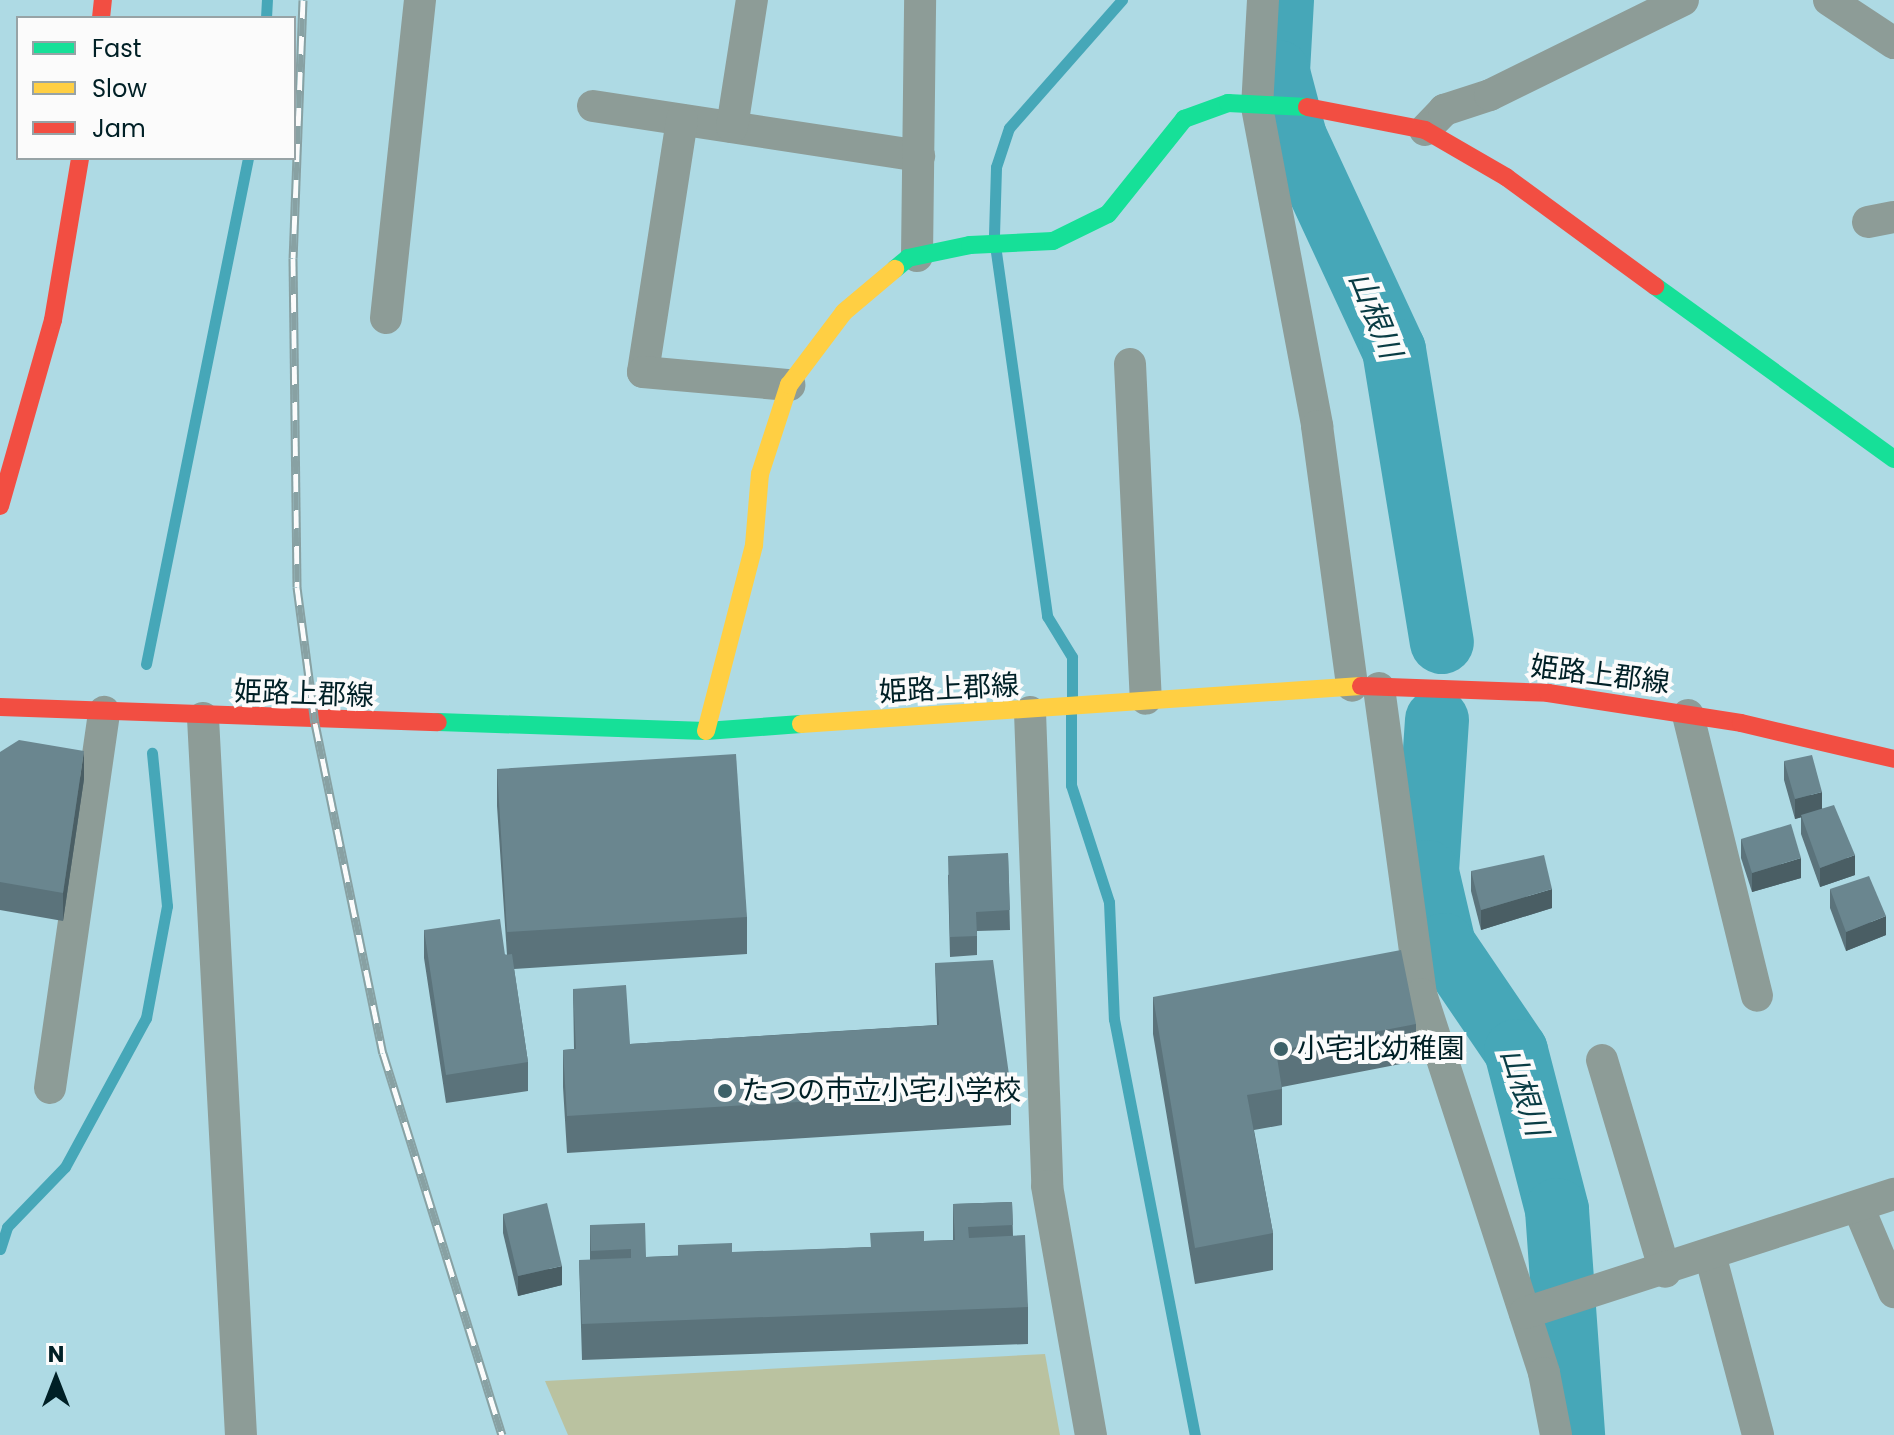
<!DOCTYPE html>
<meta charset="utf-8">
<style>
body{margin:0}
#map{position:relative;width:1894px;height:1435px;overflow:hidden;background:#aedae4;font-family:Poppins,"Noto Sans JP",sans-serif}
div>[style]{position:absolute}
[style*='--x']{left:calc(var(--x)*1px);top:calc(var(--y)*1px);width:calc(var(--w)*1px);rotate:calc(var(--a)*1deg)}
.green>*{inset:0;background:#bac2a0}
.stream>*{height:11px;margin:-5.5px;padding:0 5.5px;transform-origin:5.5px;border-radius:5.5px;background:#46a7b8}
.river>*{height:64px;margin:-32px;padding:0 32px;transform-origin:32px;border-radius:32px;background:#46a7b8}
.street>*{height:32px;margin:-16px;padding:0 16px;transform-origin:16px;border-radius:16px;background:#8d9c97}
.fast>*{height:18px;margin:-9px;padding:0 9px;transform-origin:9px;border-radius:9px;background:#16e098}
.slow>*{height:18px;margin:-9px;padding:0 9px;transform-origin:9px;border-radius:9px;background:#ffcf43}
.jam>*{height:18px;margin:-9px;padding:0 9px;transform-origin:9px;border-radius:9px;background:#f24e42}
.rail>*{height:9px;margin-top:-4.5px;transform-origin:0;background:repeating-linear-gradient(90deg,#fbfbfb 0 18px,#88a1a3 0 36px);box-sizing:border-box;border-block:2px solid #88a1a3}
.wall>*{inset:0;background:#5b737b}
.shaded-wall>*{inset:0;background:#4a5e64}
.building>*{inset:0;background:#6a868f}
.dots>*{width:22px;height:22px;translate:-50% -50%;box-sizing:border-box;border:4px solid #fbfbfb;border-radius:50%}
span{translate:-50% -50%;white-space:nowrap;text-align:center;line-height:1.15;-webkit-text-stroke:8px #fbfbfb;paint-order:stroke}
.street-label{font-size:28px;color:#002026}
.poi-label{font-size:28px;color:#002026}
.left{translate:0 -50%;text-align:left}
.water-label{font-size:30px;color:#093c44;font-style:italic}
.legend{position:absolute;left:16px;top:16px;width:280px;height:144px;box-sizing:border-box;background:#fbfbfb;border:2px solid #97a3a6;margin:0;padding:10px 14px;list-style:none;font-size:24px;color:#002026}
.legend li{display:flex;align-items:center;gap:16px;height:40px}
.legend b{width:40px;border:2px solid #97a3a6}
.north{position:absolute;left:16px;top:1339px;width:80px;height:80px;-webkit-text-stroke:6px #fbfbfb;paint-order:stroke;rotate:0deg;font-size:22px;font-weight:700;line-height:32px;text-align:center;color:#002026}
.north::after{content:'';display:block;margin:auto;width:28px;height:36px;background:#002026;clip-path:polygon(50% 0,100% 100%,50% 72%,0 100%)}
</style>
<div id="map">
<div class="green">
<div style="clip-path:polygon(1045px 1354px,1060px 1435px,568px 1435px,545px 1381px)"></div>
</div>
<div class="stream">
<div style="--x:266;--y:18;--w:18;--a:-87"></div>
<div style="--x:994;--y:235;--w:68;--a:-88.3"></div>
<div style="--x:996;--y:167;--w:41;--a:-71.6"></div>
<div style="--x:1009;--y:128;--w:171;--a:-48.6"></div>
<div style="--x:996;--y:252;--w:368;--a:82"></div>
<div style="--x:1047;--y:616;--w:48;--a:58.6"></div>
<div style="--x:1072;--y:657;--w:39;--a:90"></div>
<div style="--x:146;--y:664;--w:516;--a:-78.6"></div>
<div style="--x:1071;--y:713;--w:72;--a:90"></div>
<div style="--x:1071;--y:785;--w:123;--a:72"></div>
<div style="--x:1109;--y:902;--w:117;--a:87.6"></div>
<div style="--x:1114;--y:1019;--w:424;--a:79"></div>
<div style="--x:0;--y:1249;--w:23;--a:-72"></div>
<div style="--x:7;--y:1227;--w:83;--a:-46"></div>
<div style="--x:65;--y:1167;--w:170;--a:-61.5"></div>
<div style="--x:146;--y:1018;--w:114;--a:-79.4"></div>
<div style="--x:167;--y:906;--w:154;--a:-95.6"></div>
</div>
<div class="river">
<div style="--x:1282;--y:0;--w:72;--a:93.2"></div>
<div style="--x:1278;--y:72;--w:67;--a:75.3"></div>
<div style="--x:1295;--y:137;--w:235;--a:65.1"></div>
<div style="--x:1394;--y:350;--w:296;--a:80.7"></div>
<div style="--x:1437;--y:720;--w:152;--a:93.8"></div>
<div style="--x:1427;--y:872;--w:75;--a:76.9"></div>
<div style="--x:1444;--y:945;--w:128;--a:55.8"></div>
<div style="--x:1516;--y:1051;--w:164;--a:75.5"></div>
<div style="--x:1557;--y:1210;--w:226;--a:85.9"></div>
</div>
<div class="street">
<div style="--x:1263;--y:0;--w:107;--a:93.2"></div>
<div style="--x:1257;--y:107;--w:325;--a:79.3"></div>
<div style="--x:1317;--y:426;--w:262;--a:82.3"></div>
<div style="--x:1829;--y:0;--w:78;--a:33.5"></div>
<div style="--x:593;--y:106;--w:330;--a:8.7"></div>
<div style="--x:682;--y:120;--w:255;--a:98.8"></div>
<div style="--x:643;--y:372;--w:147;--a:5.1"></div>
<div style="--x:732;--y:127;--w:129;--a:-81.1"></div>
<div style="--x:1425;--y:130;--w:28;--a:-46"></div>
<div style="--x:1444;--y:110;--w:48;--a:-18.1"></div>
<div style="--x:1490;--y:95;--w:215;--a:-26.2"></div>
<div style="--x:1868;--y:222;--w:26;--a:-11"></div>
<div style="--x:917;--y:256;--w:256;--a:-89.3"></div>
<div style="--x:386;--y:318;--w:320;--a:-83.9"></div>
<div style="--x:1130;--y:364;--w:335;--a:87.3"></div>
<div style="--x:1379;--y:688;--w:309;--a:82.2"></div>
<div style="--x:1421;--y:994;--w:398;--a:72"></div>
<div style="--x:1544;--y:1373;--w:63;--a:79"></div>
<div style="--x:1030;--y:712;--w:474;--a:87.9"></div>
<div style="--x:1047;--y:1186;--w:253;--a:80"></div>
<div style="--x:1688;--y:715;--w:289;--a:76.2"></div>
<div style="--x:203;--y:718;--w:718;--a:86.97"></div>
<div style="--x:1602;--y:1060;--w:221;--a:73.4"></div>
<div style="--x:50;--y:1088;--w:380;--a:-81.8"></div>
<div style="--x:1860;--y:1211;--w:88;--a:67.2"></div>
<div style="--x:1711;--y:1258;--w:183;--a:75.1"></div>
<div style="--x:1525;--y:1313;--w:388;--a:-17.9"></div>
</div>
<div class="fast">
<div style="--x:895;--y:269;--w:17;--a:-40"></div>
<div style="--x:908;--y:258;--w:63;--a:-11.8"></div>
<div style="--x:970;--y:245;--w:83;--a:-2.8"></div>
<div style="--x:1053;--y:241;--w:61;--a:-26.1"></div>
<div style="--x:1108;--y:214;--w:122;--a:-51.3"></div>
<div style="--x:1184;--y:119;--w:47;--a:-20"></div>
<div style="--x:1228;--y:103;--w:79;--a:2.9"></div>
<div style="--x:1655;--y:286;--w:295;--a:35.9"></div>
<div style="--x:438;--y:722;--w:268;--a:1.9"></div>
<div style="--x:706;--y:731;--w:95;--a:-4.2"></div>
</div>
<div class="slow">
<div style="--x:801;--y:724;--w:561;--a:-3.88"></div>
<div style="--x:706;--y:731;--w:192;--a:-75.5"></div>
<div style="--x:754;--y:545;--w:71;--a:-85.2"></div>
<div style="--x:760;--y:474;--w:94;--a:-72"></div>
<div style="--x:789;--y:385;--w:91;--a:-53"></div>
<div style="--x:844;--y:312;--w:67;--a:-40.1"></div>
</div>
<div class="jam">
<div style="--x:101;--y:18;--w:18;--a:-84"></div>
<div style="--x:1307;--y:107;--w:120;--a:11"></div>
<div style="--x:1425;--y:130;--w:94;--a:30.1"></div>
<div style="--x:1506;--y:177;--w:185;--a:36.2"></div>
<div style="--x:0;--y:506;--w:193;--a:-74.1"></div>
<div style="--x:53;--y:320;--w:164;--a:-80.5"></div>
<div style="--x:1361;--y:686;--w:187;--a:2.1"></div>
<div style="--x:1548;--y:693;--w:195;--a:8.8"></div>
<div style="--x:1741;--y:723;--w:157;--a:13.2"></div>
<div style="--x:0;--y:707;--w:438;--a:2"></div>
</div>
<div class="rail">
<div style="--x:303;--y:0;--w:258;--a:92.2"></div>
<div style="--x:293;--y:258;--w:329;--a:89.3"></div>
<div style="--x:297;--y:587;--w:137;--a:82.5"></div>
<div style="--x:315;--y:723;--w:337;--a:78.4"></div>
<div style="--x:383;--y:1053;--w:400;--a:72.7"></div>
</div>
<div class="wall">
<div style="clip-path:polygon(0 752px,84px 779px,63px 921px,0 910px)"></div>
<div style="clip-path:polygon(1784px 761px,1822px 808px,1855px 875px,1820px 887px,1801px 834px,1801px 817px,1795px 819px,1784px 780px)"></div>
<div style="clip-path:polygon(497px 769px,747px 917px,747px 954px,514px 969px,528px 1062px,528px 1091px,446px 1103px,424px 958px,424px 930px,507px 955px,497px 806px)"></div>
<div style="clip-path:polygon(1741px 839px,1801px 878px,1752px 892px,1741px 858px)"></div>
<div style="clip-path:polygon(1008px 853px,1010px 930px,977px 931px,977px 955px,950px 957px,948px 875px)"></div>
<div style="clip-path:polygon(1471px 871px,1552px 908px,1481px 930px,1471px 891px)"></div>
<div style="clip-path:polygon(1830px 889px,1886px 935px,1846px 951px,1830px 908px)"></div>
<div style="clip-path:polygon(935px 963px,1011px 1089px,1011px 1125px,567px 1153px,563px 1087px,563px 1050px,574px 1049px,573px 989px,630px 1044px,937px 1025px)"></div>
<div style="clip-path:polygon(1153px 997px,1416px 1024px,1416px 1061px,1282px 1087px,1282px 1125px,1254px 1130px,1273px 1233px,1273px 1270px,1195px 1284px,1153px 1034px)"></div>
<div style="clip-path:polygon(1012px 1202px,1013px 1236px,1028px 1307px,1028px 1344px,582px 1360px,579px 1260px,590px 1260px,590px 1225px,646px 1257px,870px 1247px,924px 1241px,953px 1240px,953px 1204px)"></div>
<div style="clip-path:polygon(503px 1214px,562px 1285px,518px 1296px,503px 1233px)"></div>
</div>
<div class="shaded-wall">
<div style="clip-path:polygon(84px 751px,84px 779px,63px 921px,63px 893px)"></div>
<div style="clip-path:polygon(1822px 792px,1822px 812px,1795px 819px,1795px 799px)"></div>
<div style="clip-path:polygon(1855px 855px,1855px 875px,1820px 887px,1820px 868px)"></div>
<div style="clip-path:polygon(1801px 858px,1801px 878px,1752px 892px,1752px 873px)"></div>
<div style="clip-path:polygon(1552px 889px,1552px 908px,1481px 930px,1481px 910px)"></div>
<div style="clip-path:polygon(1886px 916px,1886px 935px,1846px 951px,1846px 932px)"></div>
<div style="clip-path:polygon(562px 1266px,562px 1285px,518px 1296px,518px 1276px)"></div>
</div>
<div class="building">
<div style="clip-path:polygon(19px 740px,84px 751px,63px 893px,0 882px,0 752px)"></div>
<div style="clip-path:polygon(736px 754px,747px 917px,507px 932px,497px 769px)"></div>
<div style="clip-path:polygon(1812px 755px,1822px 792px,1795px 799px,1784px 761px)"></div>
<div style="clip-path:polygon(1834px 805px,1855px 855px,1820px 868px,1801px 815px)"></div>
<div style="clip-path:polygon(1791px 824px,1801px 858px,1752px 873px,1741px 839px)"></div>
<div style="clip-path:polygon(1008px 853px,1010px 910px,976px 912px,977px 936px,950px 937px,948px 856px)"></div>
<div style="clip-path:polygon(1544px 855px,1552px 889px,1481px 910px,1471px 871px)"></div>
<div style="clip-path:polygon(1869px 876px,1886px 916px,1846px 932px,1830px 889px)"></div>
<div style="clip-path:polygon(500px 919px,505px 955px,512px 954px,528px 1062px,446px 1075px,424px 930px)"></div>
<div style="clip-path:polygon(1401px 950px,1416px 1024px,1276px 1051px,1282px 1089px,1247px 1095px,1273px 1233px,1195px 1248px,1153px 997px)"></div>
<div style="clip-path:polygon(993px 960px,1011px 1089px,567px 1116px,563px 1050px,576px 1049px,573px 989px,626px 985px,630px 1044px,939px 1025px,935px 963px)"></div>
<div style="clip-path:polygon(1012px 1202px,1013px 1225px,968px 1227px,969px 1238px,1025px 1235px,1028px 1307px,582px 1324px,579px 1260px,631px 1258px,631px 1249px,591px 1251px,590px 1225px,645px 1223px,646px 1257px,678px 1256px,678px 1245px,732px 1243px,732px 1252px,871px 1247px,870px 1233px,924px 1231px,924px 1241px,955px 1240px,953px 1204px)"></div>
<div style="clip-path:polygon(547px 1203px,562px 1266px,518px 1276px,503px 1214px)"></div>
</div>
<div class="dots">
<div style="left:1281px;top:1049px;background:#3d6168"></div>
<div style="left:725px;top:1091px;background:#3d6168"></div>
</div>
<div class="street-label">
<span style="left:1600px;top:675px;rotate:7deg">姫路上郡線</span>
<span style="left:949px;top:689px;rotate:-3deg">姫路上郡線</span>
<span style="left:304px;top:694px;rotate:2deg">姫路上郡線</span>
</div>
<div class="poi-label">
<span class="left" style="left:1297px;top:1049px">小宅北幼稚園</span>
<span class="left" style="left:741px;top:1091px">たつの市立小宅小学校</span>
</div>
<div class="water-label">
<span style="left:1375px;top:315px;rotate:68deg">山根川</span>
<span style="left:1524px;top:1092px;rotate:72deg">山根川</span>
</div>
<ul class="legend">
<li><b style="height:10px;background:#16e098"></b>Fast</li>
<li><b style="height:10px;background:#ffcf43"></b>Slow</li>
<li><b style="height:10px;background:#f24e42"></b>Jam</li>
</ul>
<div class="north">N</div>
</div>
